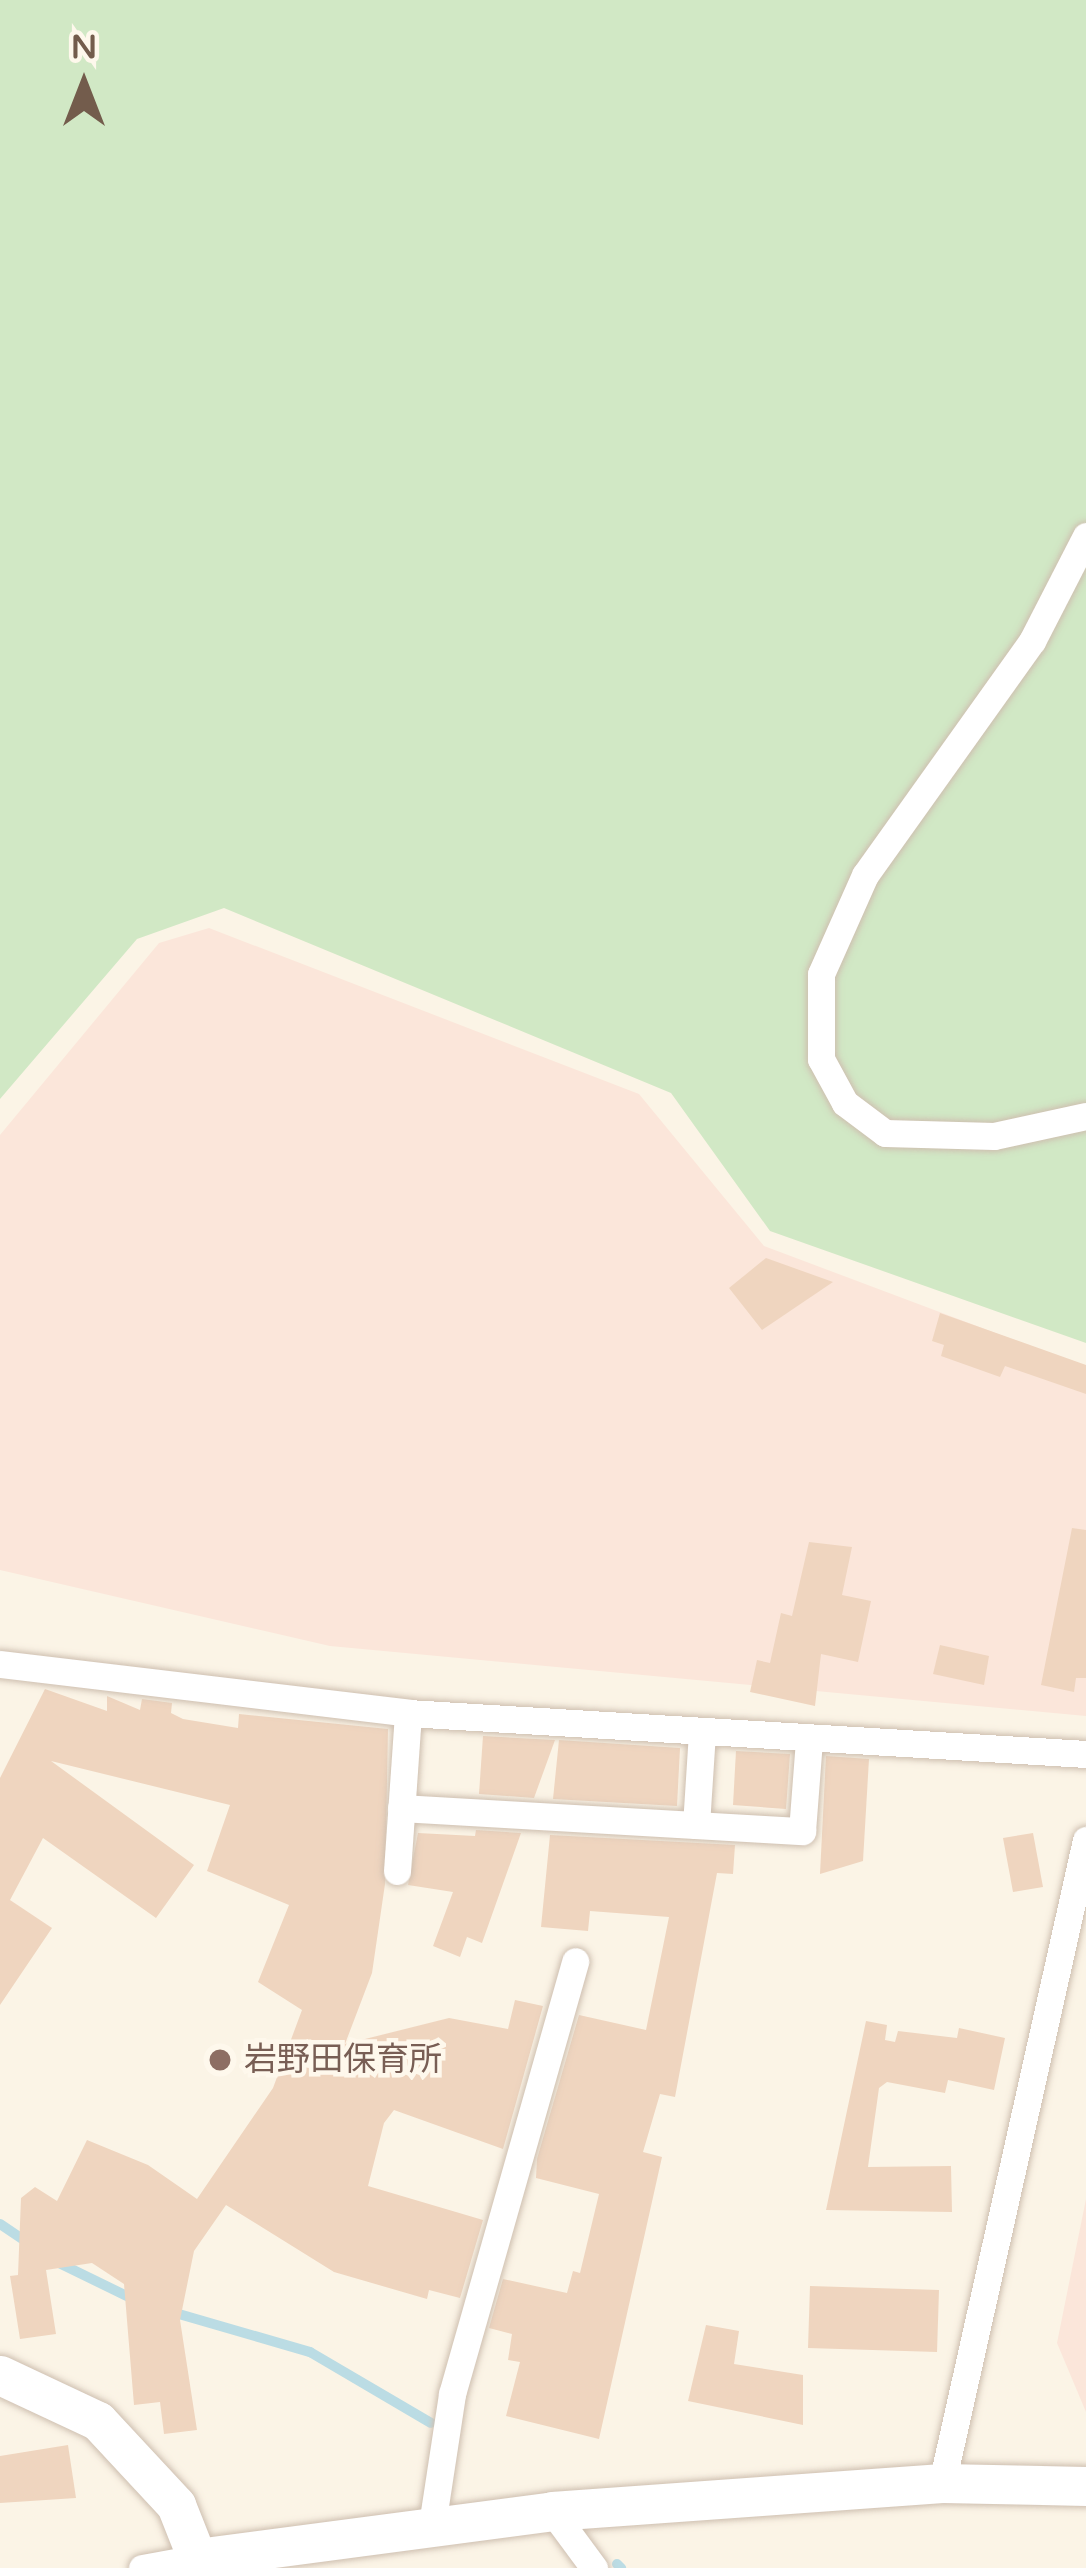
<!DOCTYPE html>
<meta charset="utf-8">
<style>
body{margin:0}
#map{position:relative;width:1086px;height:2568px;overflow:hidden;background:#fbf4e6;font-family:"Varela Round","Noto Sans JP",sans-serif}
div>[style]{position:absolute}
[style*='--x']{left:calc(var(--x)*1px);top:calc(var(--y)*1px);width:calc(var(--w)*1px);rotate:calc(var(--a)*1deg)}
.commercial>*{inset:0;background:#fbe6da}
.green>*{inset:0;background:#d1e8c5}
.stream>*{height:10px;margin:-5px;padding:0 5px;transform-origin:5px;border-radius:5px;background:#bbdce4}
.building>*{inset:0;background:#efd5bf}
.roads{filter:drop-shadow(0 0 3px #cebfb0) drop-shadow(0 0 3px #cebfb0)}
.street>*{height:27px;margin:-13.5px;padding:0 13.5px;transform-origin:13.5px;border-radius:13.5px;background:#fff}
.secondary>*{height:39px;margin:-19.5px;padding:0 19.5px;transform-origin:19.5px;border-radius:19.5px;background:#fff}
.dots>*{width:33px;height:33px;translate:-50% -50%;box-sizing:border-box;border:6px solid #fef8ec;border-radius:50%}
span{translate:-50% -50%;white-space:nowrap;text-align:center;line-height:1.15;-webkit-text-stroke:9px #fef8ec;paint-order:stroke}
.education-label{font-size:33px;color:#785e54}
.left{translate:0 -50%;text-align:left}
.north{position:absolute;left:24px;top:24px;width:120px;height:120px;-webkit-text-stroke:9px #fef8ec;paint-order:stroke;rotate:0deg;font-size:33px;font-weight:700;line-height:48px;text-align:center;color:#735c4c}
.north::after{content:'';display:block;margin:auto;width:42px;height:54px;background:#735c4c;clip-path:polygon(50% 0,100% 100%,50% 72%,0 100%)}
</style>
<div id="map">
<div class="commercial">
<div style="clip-path:polygon(209px 928px,639px 1094px,764px 1246px,1086px 1367px,1086px 1716px,330px 1646px,0 1570px,0 1135px,159px 943px)"></div>
<div style="clip-path:polygon(1086px 2199px,1086px 2412px,1057px 2343px)"></div>
</div>
<div class="green">
<div style="clip-path:polygon(0 0,1086px 0,1086px 1343px,770px 1231px,671px 1093px,224px 908px,137px 939px,0 1099px)"></div>
</div>
<div class="stream">
<div style="--x:0;--y:2224;--w:37;--a:34"></div>
<div style="--x:57;--y:2262;--w:89;--a:26"></div>
<div style="--x:172;--y:2312;--w:144;--a:16.2"></div>
<div style="--x:310;--y:2352;--w:140;--a:30.4"></div>
<div style="--x:617;--y:2564;--w:6;--a:45"></div>
</div>
<div class="building">
<div style="clip-path:polygon(766px 1258px,833px 1282px,762px 1330px,729px 1288px)"></div>
<div style="clip-path:polygon(940px 1313px,1086px 1365px,1086px 1394px,1005px 1366px,1000px 1377px,941px 1356px,944px 1345px,932px 1341px)"></div>
<div style="clip-path:polygon(1072px 1528px,1086px 1530px,1086px 1678px,1076px 1678px,1074px 1692px,1041px 1685px)"></div>
<div style="clip-path:polygon(809px 1542px,852px 1547px,842px 1595px,871px 1601px,858px 1662px,821px 1654px,815px 1706px,750px 1692px,757px 1660px,770px 1663px,781px 1613px,792px 1616px)"></div>
<div style="clip-path:polygon(940px 1645px,989px 1656px,984px 1685px,933px 1674px)"></div>
<div style="clip-path:polygon(45px 1689px,107px 1711px,107px 1696px,140px 1710px,142px 1699px,172px 1703px,171px 1713px,183px 1719px,238px 1728px,239px 1714px,388px 1729px,385px 1884px,372px 1973px,345px 2044px,449px 2018px,508px 2029px,515px 2000px,543px 2006px,503px 2149px,394px 2110px,384px 2123px,368px 2186px,483px 2220px,460px 2298px,429px 2290px,427px 2299px,334px 2272px,226px 2205px,194px 2251px,180px 2320px,197px 2430px,164px 2434px,160px 2402px,134px 2405px,124px 2284px,92px 2263px,46px 2270px,56px 2334px,20px 2339px,10px 2276px,18px 2275px,21px 2198px,35px 2187px,57px 2201px,87px 2140px,148px 2165px,197px 2199px,273px 2088px,302px 2010px,258px 1982px,289px 1905px,207px 1871px,230px 1805px,51px 1761px,194px 1865px,156px 1918px,43px 1838px,10px 1900px,52px 1928px,0 2005px,0 1778px)"></div>
<div style="clip-path:polygon(483px 1736px,555px 1740px,534px 1798px,479px 1794px)"></div>
<div style="clip-path:polygon(559px 1740px,680px 1748px,677px 1806px,553px 1799px)"></div>
<div style="clip-path:polygon(736px 1751px,790px 1754px,786px 1809px,733px 1805px)"></div>
<div style="clip-path:polygon(826px 1756px,869px 1759px,863px 1861px,820px 1874px)"></div>
<div style="clip-path:polygon(476px 1830px,521px 1833px,482px 1943px,467px 1937px,460px 1957px,433px 1946px,453px 1892px,408px 1885px,418px 1833px,475px 1836px)"></div>
<div style="clip-path:polygon(1033px 1833px,1043px 1887px,1013px 1892px,1003px 1838px)"></div>
<div style="clip-path:polygon(550px 1835px,735px 1845px,733px 1874px,717px 1873px,675px 2097px,660px 2094px,643px 2152px,662px 2157px,599px 2439px,506px 2416px,520px 2362px,508px 2360px,512px 2334px,489px 2328px,503px 2279px,567px 2293px,573px 2271px,580px 2273px,599px 2194px,536px 2178px,537px 2159px,579px 2015px,646px 2030px,669px 1917px,590px 1911px,588px 1931px,541px 1927px)"></div>
<div style="clip-path:polygon(866px 2021px,887px 2025px,885px 2040px,895px 2042px,898px 2031px,957px 2038px,959px 2028px,1005px 2038px,994px 2090px,948px 2080px,945px 2093px,887px 2082px,879px 2088px,868px 2167px,951px 2166px,952px 2212px,826px 2210px)"></div>
<div style="clip-path:polygon(810px 2286px,939px 2290px,937px 2352px,808px 2348px)"></div>
<div style="clip-path:polygon(706px 2325px,739px 2331px,734px 2364px,803px 2375px,803px 2425px,688px 2401px)"></div>
<div style="clip-path:polygon(68px 2445px,76px 2498px,0 2503px,0 2456px)"></div>
</div>
<div class="roads">
<div class="street">
<div style="--x:1086;--y:536;--w:118;--a:117.2"></div>
<div style="--x:1032;--y:641;--w:287;--a:125.5"></div>
<div style="--x:865;--y:875;--w:108;--a:114"></div>
<div style="--x:821;--y:974;--w:85;--a:90"></div>
<div style="--x:821;--y:1059;--w:50;--a:61.4"></div>
<div style="--x:845;--y:1103;--w:50;--a:36.9"></div>
<div style="--x:885;--y:1133;--w:109;--a:1.6"></div>
<div style="--x:994;--y:1136;--w:94;--a:-12.3"></div>
<div style="--x:0;--y:1664;--w:411;--a:6.8"></div>
<div style="--x:408;--y:1713;--w:679;--a:3.46"></div>
<div style="--x:401;--y:1808;--w:402;--a:3.3"></div>
<div style="--x:802;--y:1831;--w:92;--a:-85.6"></div>
<div style="--x:696;--y:1825;--w:93;--a:-86.3"></div>
<div style="--x:397;--y:1871;--w:158;--a:-86"></div>
<div style="--x:942;--y:2483;--w:659;--a:-77.38"></div>
<div style="--x:552;--y:2511;--w:71;--a:53.6"></div>
<div style="--x:432;--y:2525;--w:133;--a:-81.3"></div>
<div style="--x:452;--y:2394;--w:450;--a:-74.1"></div>
<div style="--x:142;--y:2568;--w:56;--a:-10.3"></div>
</div>
<div class="secondary">
<div style="--x:0;--y:2375;--w:108;--a:25.1"></div>
<div style="--x:98;--y:2421;--w:115;--a:47.1"></div>
<div style="--x:176;--y:2505;--w:57;--a:68.4"></div>
<div style="--x:197;--y:2558;--w:358;--a:-7.5"></div>
<div style="--x:552;--y:2511;--w:391;--a:-4.1"></div>
<div style="--x:942;--y:2483;--w:144;--a:1.2"></div>
</div>
</div>
<div class="dots">
<div style="left:220px;top:2060px;background:#8d6e63"></div>
</div>
<div class="education-label">
<span class="left" style="left:244px;top:2060px">岩野田保育所</span>
</div>
<div class="north">N</div>
</div>
